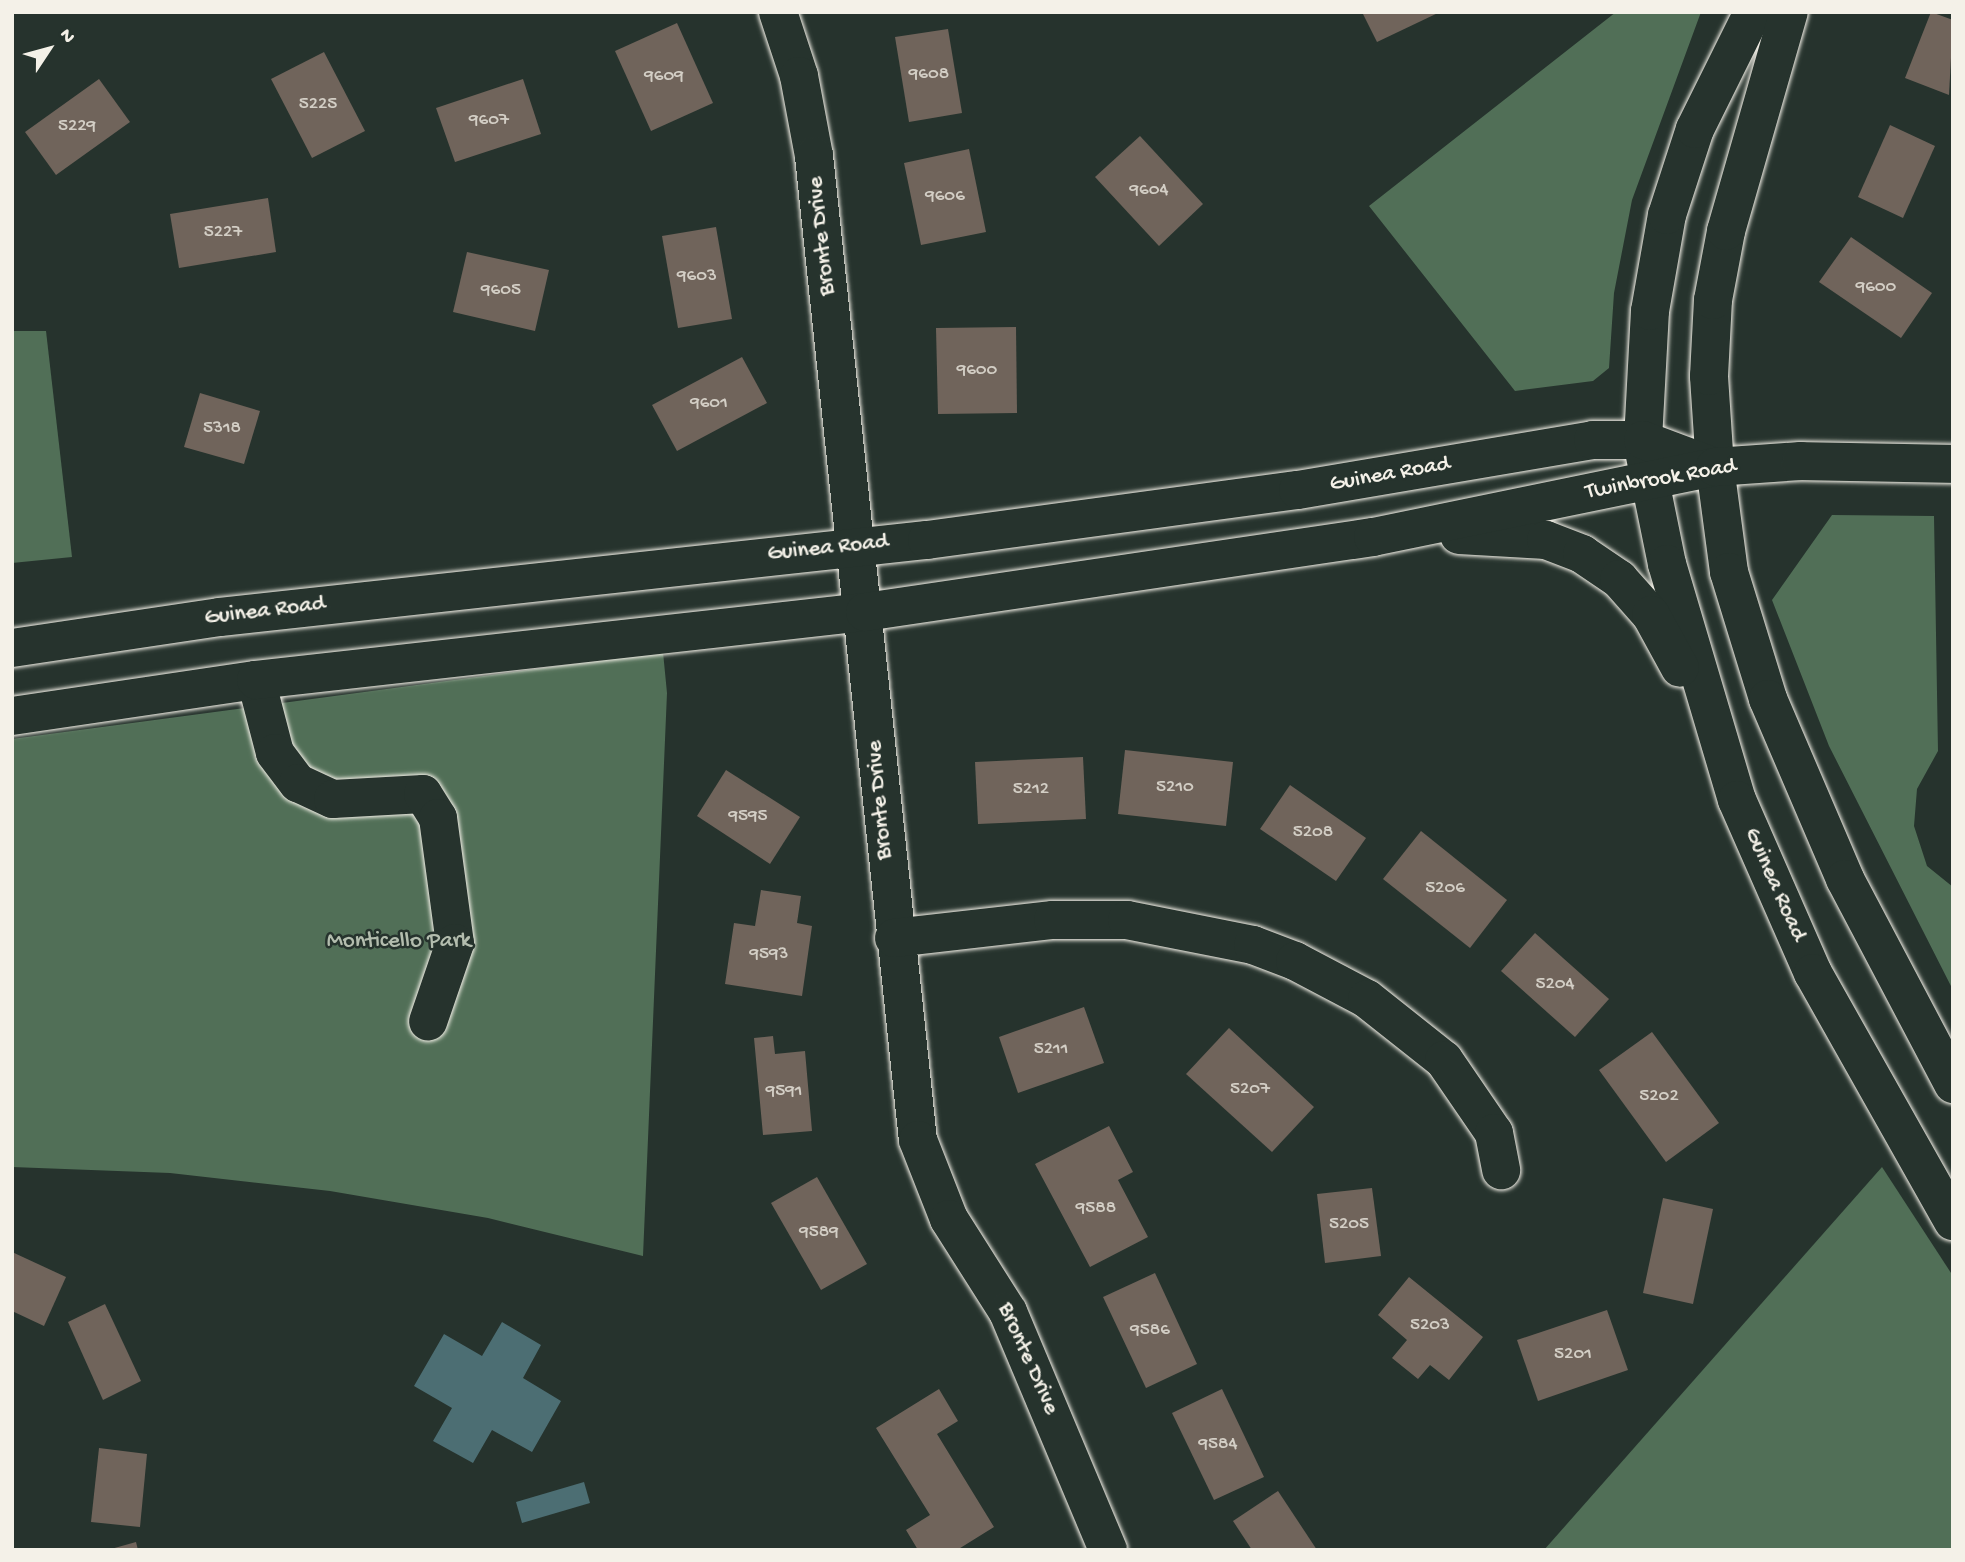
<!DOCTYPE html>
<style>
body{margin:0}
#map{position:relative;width:1965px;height:1562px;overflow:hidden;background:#26332d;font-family:"Gochi Hand",sans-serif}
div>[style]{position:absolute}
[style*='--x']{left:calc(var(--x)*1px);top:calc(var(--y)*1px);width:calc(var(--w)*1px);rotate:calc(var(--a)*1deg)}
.green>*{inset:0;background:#516f57}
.water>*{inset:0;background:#4c6e73}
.building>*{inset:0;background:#70645b}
.roads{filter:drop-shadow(0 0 2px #f4f1e8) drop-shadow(0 0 2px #f4f1e8)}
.minor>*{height:38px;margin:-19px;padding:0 19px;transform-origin:19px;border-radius:19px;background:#26332d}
.major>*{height:38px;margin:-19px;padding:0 19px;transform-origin:19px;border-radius:19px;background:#26332d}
span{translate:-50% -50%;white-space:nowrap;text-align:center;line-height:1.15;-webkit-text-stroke:5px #26332d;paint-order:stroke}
.number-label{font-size:19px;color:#d3cec5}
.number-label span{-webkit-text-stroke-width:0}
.street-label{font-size:23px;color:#f4f1e8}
.park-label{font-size:23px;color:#b3bdae}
.frame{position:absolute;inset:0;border:14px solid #f4f1e8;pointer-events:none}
.north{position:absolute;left:14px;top:14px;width:70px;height:70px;-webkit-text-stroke:5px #26332d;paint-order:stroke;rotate:54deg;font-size:19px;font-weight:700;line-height:28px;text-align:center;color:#f4f1e8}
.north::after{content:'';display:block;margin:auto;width:24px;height:32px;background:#f4f1e8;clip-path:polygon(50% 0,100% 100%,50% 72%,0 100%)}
</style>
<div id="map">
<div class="green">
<div style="clip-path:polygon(1616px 12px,1701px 12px,1632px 200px,1614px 293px,1609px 368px,1593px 381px,1515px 391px,1369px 206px)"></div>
<div style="clip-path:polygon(12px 331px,46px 331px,72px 557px,12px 563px)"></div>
<div style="clip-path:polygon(1832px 515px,1934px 516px,1938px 751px,1917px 789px,1914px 826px,1927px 866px,1953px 887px,1953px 990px,1829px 746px,1772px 600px)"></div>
<div style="clip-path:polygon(663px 652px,667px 693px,643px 1256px,488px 1218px,330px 1191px,170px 1173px,12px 1167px,12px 739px)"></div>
<div style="clip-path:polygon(1882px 1167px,1953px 1276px,1953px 1550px,1544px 1550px)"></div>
</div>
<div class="water">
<div style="clip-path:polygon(502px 1322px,541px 1345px,523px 1378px,561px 1401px,532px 1452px,492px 1430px,473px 1463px,433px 1441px,452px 1408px,414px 1386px,444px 1334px,482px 1356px)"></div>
<div style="clip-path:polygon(584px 1482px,590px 1503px,522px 1523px,516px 1502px)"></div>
</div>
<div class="building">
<div style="clip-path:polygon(1362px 12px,1440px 12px,1377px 42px)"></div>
<div style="clip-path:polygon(1931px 12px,1953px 20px,1949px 95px,1905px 78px)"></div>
<div style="clip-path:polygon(677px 23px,713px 103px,651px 131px,615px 51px)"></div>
<div style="clip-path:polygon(948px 29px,962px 113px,909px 122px,895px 37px)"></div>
<div style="clip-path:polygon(324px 52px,365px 131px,312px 158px,271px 79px)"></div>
<div style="clip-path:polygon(99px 79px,130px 122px,56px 175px,25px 132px)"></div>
<div style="clip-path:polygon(523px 79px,541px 134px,455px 162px,436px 108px)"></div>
<div style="clip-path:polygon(1890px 125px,1935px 146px,1903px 218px,1858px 197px)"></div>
<div style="clip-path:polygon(1140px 136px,1203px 204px,1159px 246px,1095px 177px)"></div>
<div style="clip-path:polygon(969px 149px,986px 232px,921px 245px,904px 163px)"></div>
<div style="clip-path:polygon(268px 198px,276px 252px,179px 268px,170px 214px)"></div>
<div style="clip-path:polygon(716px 227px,732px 319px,678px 328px,662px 236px)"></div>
<div style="clip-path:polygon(1851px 237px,1932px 293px,1901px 338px,1819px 282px)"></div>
<div style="clip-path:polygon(467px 252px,549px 270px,535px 331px,453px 312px)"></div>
<div style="clip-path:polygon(1016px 327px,1017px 413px,938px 414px,936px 328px)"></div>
<div style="clip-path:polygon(742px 357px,767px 403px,677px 451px,652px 405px)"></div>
<div style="clip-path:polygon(200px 393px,260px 411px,244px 464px,184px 447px)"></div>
<div style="clip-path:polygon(1125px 750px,1233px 762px,1226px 826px,1118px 814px)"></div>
<div style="clip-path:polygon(1083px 757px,1086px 819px,978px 824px,975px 762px)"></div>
<div style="clip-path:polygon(726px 770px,800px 817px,770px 864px,697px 816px)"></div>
<div style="clip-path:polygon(1290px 785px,1366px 838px,1336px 881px,1260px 829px)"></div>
<div style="clip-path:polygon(1421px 831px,1507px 900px,1470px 948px,1383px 879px)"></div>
<div style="clip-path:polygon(761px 890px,801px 896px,797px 923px,812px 926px,802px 996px,725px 984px,734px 923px,755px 926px)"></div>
<div style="clip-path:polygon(1535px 933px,1609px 999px,1575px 1037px,1501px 971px)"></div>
<div style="clip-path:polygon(1084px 1007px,1104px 1063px,1018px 1093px,999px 1037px)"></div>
<div style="clip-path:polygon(1229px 1028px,1314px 1107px,1272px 1152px,1186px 1074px)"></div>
<div style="clip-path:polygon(1652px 1032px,1719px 1123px,1666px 1162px,1599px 1070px)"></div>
<div style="clip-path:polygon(773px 1036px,775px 1054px,805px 1051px,812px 1131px,763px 1135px,754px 1038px)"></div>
<div style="clip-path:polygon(1109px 1126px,1133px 1172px,1118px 1180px,1148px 1237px,1090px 1267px,1035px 1164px)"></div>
<div style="clip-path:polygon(817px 1177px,867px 1264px,821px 1290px,771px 1203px)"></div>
<div style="clip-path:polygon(1372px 1188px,1381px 1256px,1325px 1263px,1317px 1194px)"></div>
<div style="clip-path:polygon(1663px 1198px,1713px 1209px,1693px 1304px,1643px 1293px)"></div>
<div style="clip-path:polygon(12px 1252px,66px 1277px,44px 1326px,12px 1311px)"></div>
<div style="clip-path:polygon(1155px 1273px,1197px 1364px,1146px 1388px,1103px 1297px)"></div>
<div style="clip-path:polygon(1409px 1277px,1483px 1337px,1449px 1380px,1430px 1365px,1418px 1379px,1392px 1358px,1407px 1340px,1378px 1315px)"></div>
<div style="clip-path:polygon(105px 1304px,141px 1381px,103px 1400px,68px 1322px)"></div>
<div style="clip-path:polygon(1607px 1310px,1628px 1370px,1538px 1401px,1517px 1340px)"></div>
<div style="clip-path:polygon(939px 1389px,958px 1421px,937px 1434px,994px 1527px,957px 1550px,918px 1550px,906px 1530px,930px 1515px,876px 1428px)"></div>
<div style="clip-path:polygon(1222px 1389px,1264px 1477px,1214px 1500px,1172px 1413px)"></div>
<div style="clip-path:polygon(99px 1448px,147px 1454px,140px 1527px,91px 1522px)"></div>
<div style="clip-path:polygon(1278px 1491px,1317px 1550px,1252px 1550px,1233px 1521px)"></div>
<div style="clip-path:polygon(136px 1542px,138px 1550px,111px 1550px,111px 1549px)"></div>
</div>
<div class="roads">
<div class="minor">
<div style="--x:778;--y:12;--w:67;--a:71.8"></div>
<div style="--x:799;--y:76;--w:81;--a:79.4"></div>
<div style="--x:814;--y:156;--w:989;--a:83.97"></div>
<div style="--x:918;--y:1140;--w:85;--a:68.6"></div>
<div style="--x:949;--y:1219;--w:110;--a:57.6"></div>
<div style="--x:1008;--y:1312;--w:258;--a:67.2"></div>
<div style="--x:1643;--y:440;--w:129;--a:-86.9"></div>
<div style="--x:1650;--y:311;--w:97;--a:-80"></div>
<div style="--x:1667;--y:215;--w:90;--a:-72"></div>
<div style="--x:1695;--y:129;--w:131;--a:-63.6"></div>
<div style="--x:1715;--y:467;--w:91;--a:-93.8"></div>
<div style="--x:1709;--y:376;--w:76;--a:-87"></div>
<div style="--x:1713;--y:300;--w:70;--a:-79.3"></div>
<div style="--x:1726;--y:231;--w:228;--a:-74"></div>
<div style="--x:256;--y:680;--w:75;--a:75.4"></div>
<div style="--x:275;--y:753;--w:38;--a:53"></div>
<div style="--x:298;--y:783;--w:38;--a:25"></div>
<div style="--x:333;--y:799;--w:90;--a:-3.2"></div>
<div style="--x:423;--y:794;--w:28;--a:58"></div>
<div style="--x:438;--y:818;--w:126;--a:82.3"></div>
<div style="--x:455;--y:943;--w:83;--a:108.9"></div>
<div style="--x:894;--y:938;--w:160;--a:-6.5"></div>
<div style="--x:1053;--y:920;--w:74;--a:0"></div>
<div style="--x:1127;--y:920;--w:128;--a:11.2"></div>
<div style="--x:1253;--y:945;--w:45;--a:20.9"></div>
<div style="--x:1295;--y:961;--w:81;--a:27.8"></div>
<div style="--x:1367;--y:999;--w:98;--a:38.4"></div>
<div style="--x:1444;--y:1060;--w:88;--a:55.6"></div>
<div style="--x:1494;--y:1133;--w:38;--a:79"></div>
</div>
<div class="major">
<div style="--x:1645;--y:456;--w:110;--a:78.5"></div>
<div style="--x:1667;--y:564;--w:246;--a:73.5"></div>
<div style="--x:1737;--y:800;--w:189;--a:66.3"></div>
<div style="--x:1813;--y:973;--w:285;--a:60.6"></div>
<div style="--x:1715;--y:467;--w:106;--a:82.4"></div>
<div style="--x:1729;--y:572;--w:133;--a:72.9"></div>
<div style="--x:1768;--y:699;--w:196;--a:66.8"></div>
<div style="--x:1845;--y:879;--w:232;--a:62.2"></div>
<div style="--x:1459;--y:535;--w:87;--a:3.3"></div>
<div style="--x:1546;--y:540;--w:39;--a:21"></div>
<div style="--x:1582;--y:554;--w:45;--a:34"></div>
<div style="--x:1619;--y:579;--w:48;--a:48.4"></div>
<div style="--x:1651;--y:615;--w:60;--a:61.3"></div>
<div style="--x:12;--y:648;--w:210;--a:-8.5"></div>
<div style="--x:220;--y:617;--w:711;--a:-6.22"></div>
<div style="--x:927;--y:540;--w:374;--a:-7.7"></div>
<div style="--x:1298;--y:490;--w:299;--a:-9.6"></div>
<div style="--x:1593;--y:440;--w:50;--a:0"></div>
<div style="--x:1643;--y:440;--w:77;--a:20.6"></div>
<div style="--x:12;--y:716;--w:247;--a:-8.4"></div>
<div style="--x:256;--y:680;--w:613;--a:-6.37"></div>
<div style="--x:865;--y:612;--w:514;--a:-8.4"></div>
<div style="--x:1373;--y:537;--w:349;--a:-11.6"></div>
<div style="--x:1715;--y:467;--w:86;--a:-4"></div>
<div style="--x:1801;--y:461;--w:152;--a:1.1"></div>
</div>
</div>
<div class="number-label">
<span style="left:929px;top:75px">9608</span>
<span style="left:664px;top:77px">9609</span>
<span style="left:318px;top:105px">5225</span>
<span style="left:489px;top:121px">9607</span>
<span style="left:77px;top:127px">5229</span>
<span style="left:1149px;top:191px">9604</span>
<span style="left:945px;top:197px">9606</span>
<span style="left:223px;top:233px">5227</span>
<span style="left:697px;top:277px">9603</span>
<span style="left:1876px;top:288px">9600</span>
<span style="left:501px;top:291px">9605</span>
<span style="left:977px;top:371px">9600</span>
<span style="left:709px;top:404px">9601</span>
<span style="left:222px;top:429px">5318</span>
<span style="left:1175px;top:788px">5210</span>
<span style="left:1031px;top:790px">5212</span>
<span style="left:748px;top:817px">9595</span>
<span style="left:1313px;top:833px">5208</span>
<span style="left:1445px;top:889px">5206</span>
<span style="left:769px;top:955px">9593</span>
<span style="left:1555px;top:985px">5204</span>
<span style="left:1051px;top:1050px">5211</span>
<span style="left:1250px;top:1090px">5207</span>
<span style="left:784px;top:1092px">9591</span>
<span style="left:1659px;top:1097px">5202</span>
<span style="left:1096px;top:1209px">9588</span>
<span style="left:1349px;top:1225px">5205</span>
<span style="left:819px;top:1233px">9589</span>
<span style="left:1430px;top:1326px">5203</span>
<span style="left:1150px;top:1331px">9586</span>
<span style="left:1573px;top:1355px">5201</span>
<span style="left:1218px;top:1445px">9584</span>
</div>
<div class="street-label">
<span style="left:823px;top:236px;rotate:-96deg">Bronte Drive</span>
<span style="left:1390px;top:475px;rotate:-10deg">Guinea Road</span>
<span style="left:1661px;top:480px;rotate:-10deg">Twinbrook Road</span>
<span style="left:828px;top:549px;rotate:-6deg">Guinea Road</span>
<span style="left:265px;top:612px;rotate:-7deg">Guinea Road</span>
<span style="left:881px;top:800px;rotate:-95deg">Bronte Drive</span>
<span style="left:1774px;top:885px;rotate:66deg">Guinea Road</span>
<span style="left:1027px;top:1359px;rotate:66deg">Bronte Drive</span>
</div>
<div class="park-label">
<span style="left:399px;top:942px">Monticello Park</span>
</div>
<div class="frame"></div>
<div class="north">N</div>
</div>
